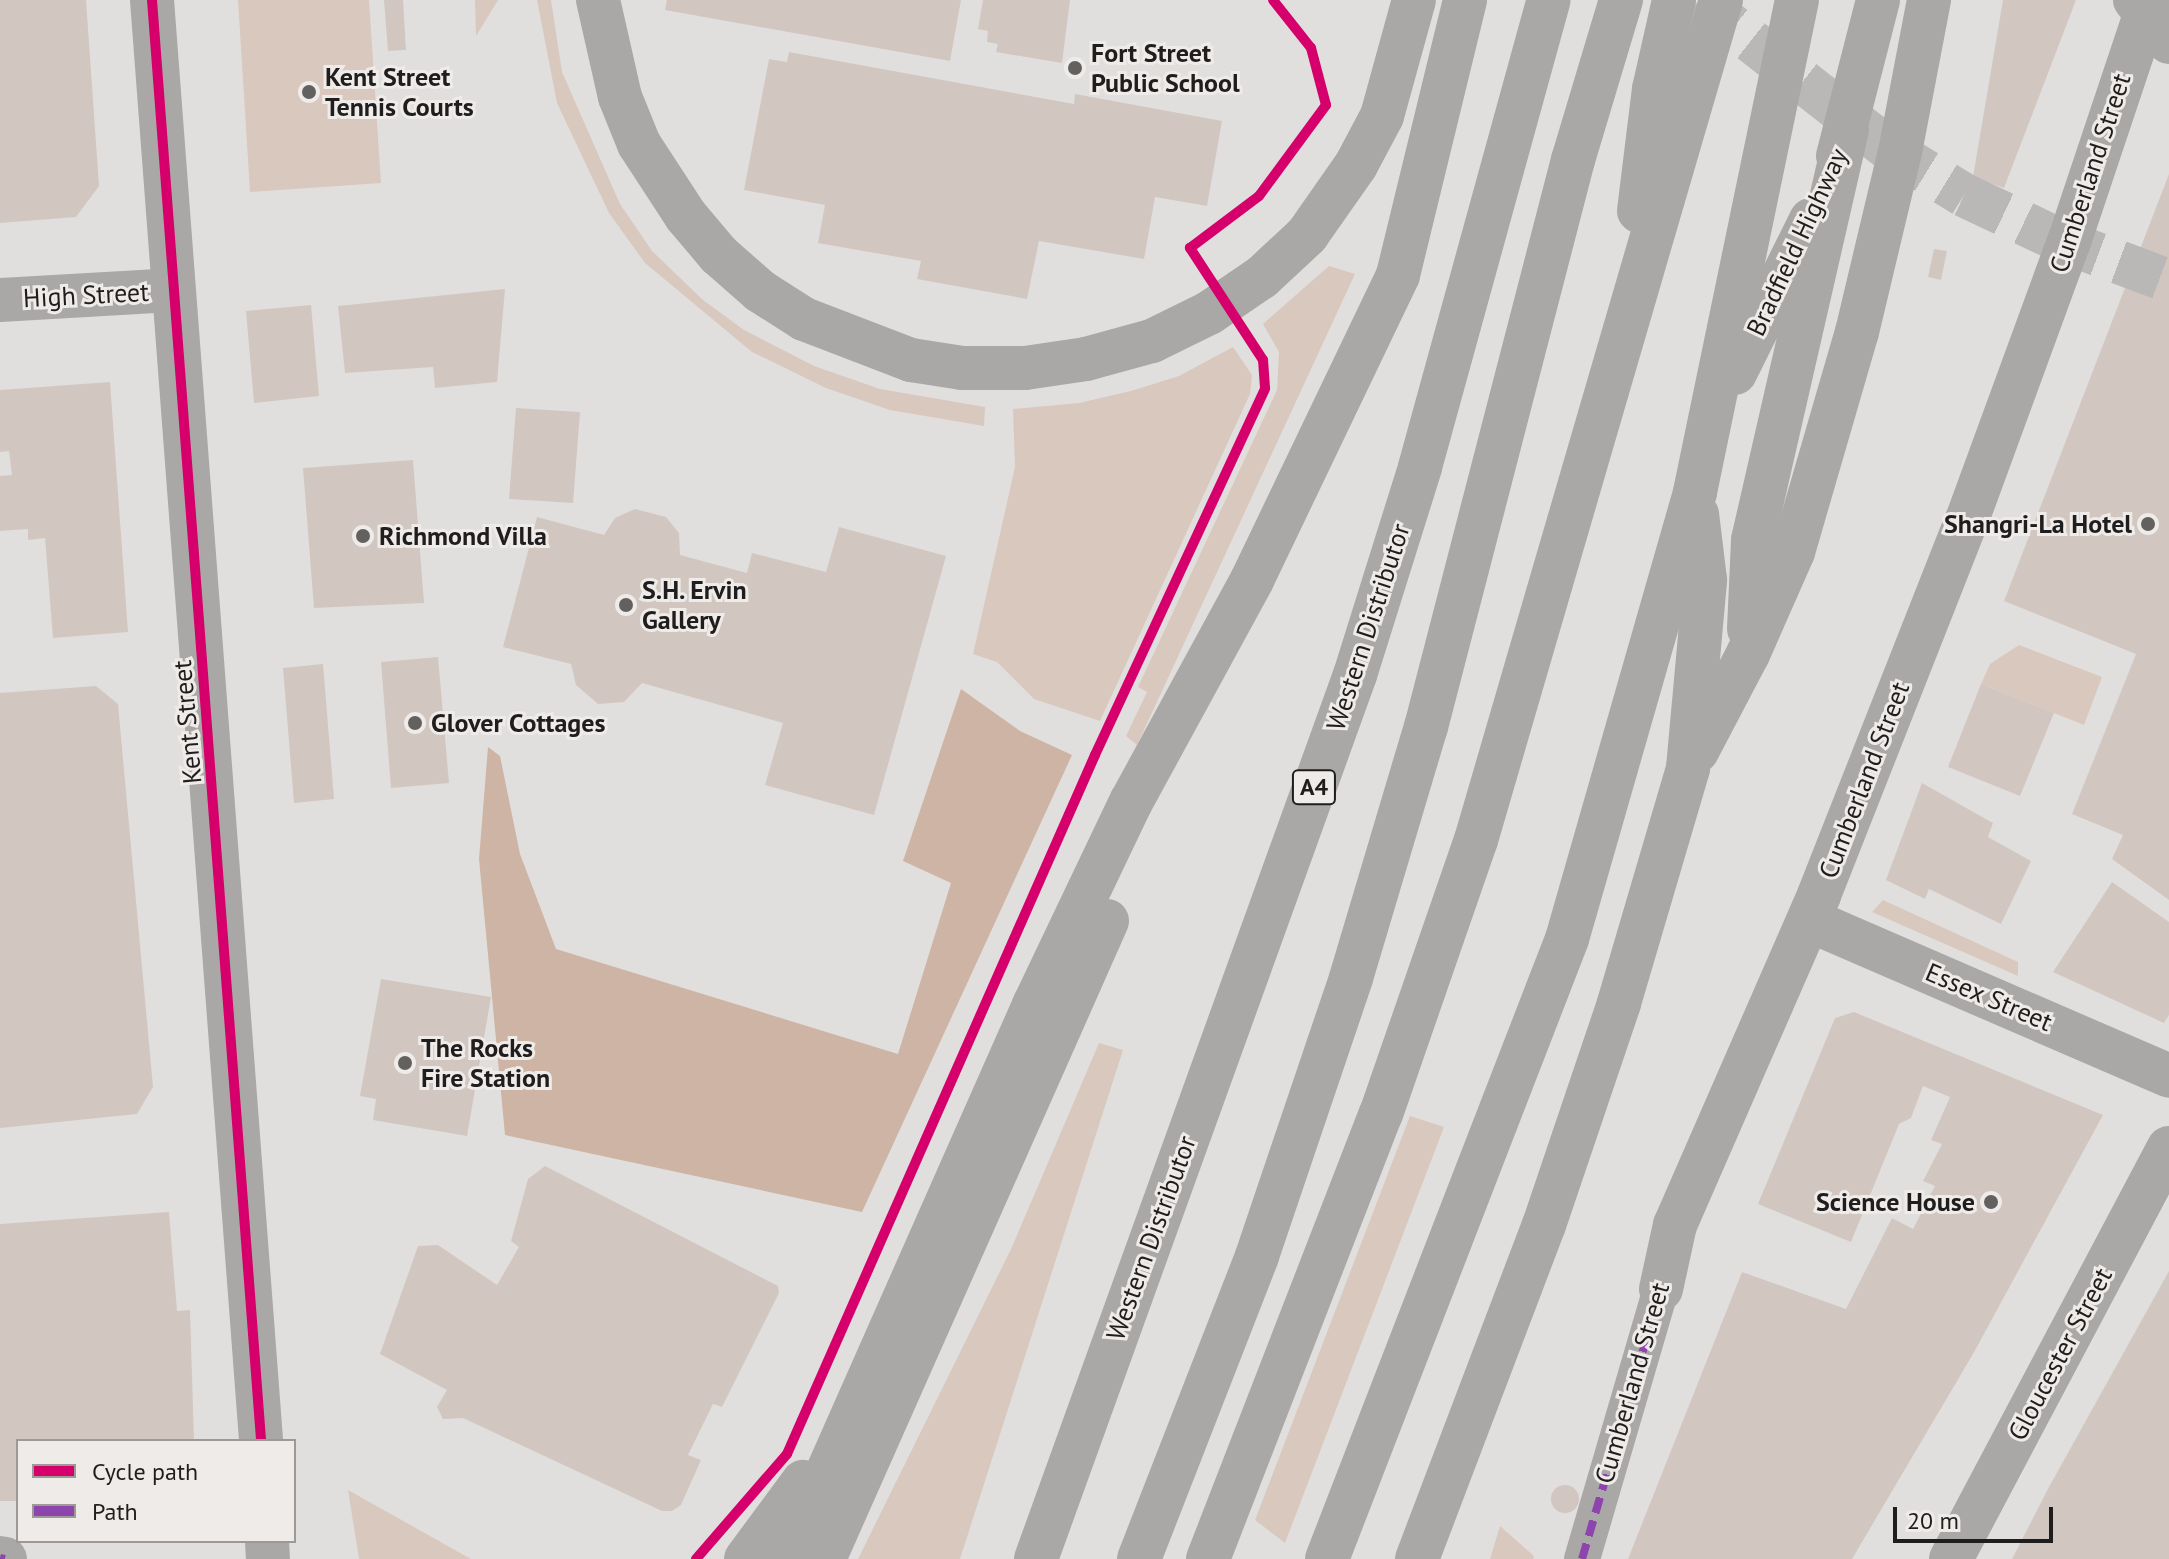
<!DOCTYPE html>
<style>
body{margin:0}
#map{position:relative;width:2169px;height:1559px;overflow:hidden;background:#e1dfdd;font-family:"PT Sans",sans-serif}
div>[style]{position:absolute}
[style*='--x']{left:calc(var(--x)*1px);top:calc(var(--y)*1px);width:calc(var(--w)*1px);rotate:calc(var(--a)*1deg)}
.green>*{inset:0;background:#d9c8be}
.forest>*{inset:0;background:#ceb4a5}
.building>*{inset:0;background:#d1c7c0}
.round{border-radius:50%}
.motorway-tunnel>*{height:44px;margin-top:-22px;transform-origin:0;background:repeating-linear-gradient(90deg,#bab8b7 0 44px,transparent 0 66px)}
.pedestrian>*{height:36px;margin:-18px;padding:0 18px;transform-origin:18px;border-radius:18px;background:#aaa8a7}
.minor>*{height:44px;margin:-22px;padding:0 22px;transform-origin:22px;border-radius:22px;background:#aaa8a7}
.motorway>*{height:44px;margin:-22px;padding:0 22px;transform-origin:22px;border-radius:22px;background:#a9a8a6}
.motorway-bridge>*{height:44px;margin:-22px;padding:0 22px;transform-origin:22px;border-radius:22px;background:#a9a8a6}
.quiet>*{height:8px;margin-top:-4px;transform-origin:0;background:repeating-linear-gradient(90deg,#8e44ad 0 16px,transparent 0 24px)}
.cycleway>*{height:10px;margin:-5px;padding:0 5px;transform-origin:5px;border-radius:5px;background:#d6006c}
.dots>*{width:22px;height:22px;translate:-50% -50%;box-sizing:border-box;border:4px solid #efebe9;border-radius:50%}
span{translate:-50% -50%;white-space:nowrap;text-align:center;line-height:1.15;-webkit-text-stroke:6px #efebe9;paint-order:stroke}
.shield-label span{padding:2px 6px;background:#efebe9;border:2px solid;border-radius:6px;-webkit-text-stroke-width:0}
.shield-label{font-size:24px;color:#1f1d1d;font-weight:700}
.poi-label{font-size:26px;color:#1f1d1d;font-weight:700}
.left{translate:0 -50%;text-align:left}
.right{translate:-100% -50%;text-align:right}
.street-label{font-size:26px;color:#1f1d1d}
.legend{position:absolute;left:16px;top:1439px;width:280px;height:104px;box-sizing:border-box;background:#efebe9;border:2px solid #9c9997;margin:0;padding:10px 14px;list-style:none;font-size:24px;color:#1f1d1d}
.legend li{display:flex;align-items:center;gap:16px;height:40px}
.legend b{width:40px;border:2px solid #9c9997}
.scale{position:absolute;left:1893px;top:1507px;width:160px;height:36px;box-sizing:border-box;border:4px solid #1f1d1d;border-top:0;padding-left:10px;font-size:24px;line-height:28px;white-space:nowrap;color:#1f1d1d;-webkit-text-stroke:6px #efebe9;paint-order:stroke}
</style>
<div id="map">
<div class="green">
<div style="clip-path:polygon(238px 0,369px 0,381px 183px,250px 192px)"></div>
<div style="clip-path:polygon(475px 0,498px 0,476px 36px)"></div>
<div style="clip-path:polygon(537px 0,551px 0,562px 72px,620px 204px,652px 251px,703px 300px,744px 330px,814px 366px,880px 389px,985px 407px,984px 426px,890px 410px,826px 388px,752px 352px,645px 263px,609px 213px,557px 103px)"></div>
<div style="clip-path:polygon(1329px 266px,1355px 274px,1137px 745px,1126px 736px,1147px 692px,1138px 687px,1277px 390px,1279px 352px,1263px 324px)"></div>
<div style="clip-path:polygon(1233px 347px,1252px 375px,1250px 394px,1100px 721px,1034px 699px,997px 662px,973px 654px,1015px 467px,1013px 409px,1079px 403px,1131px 391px,1179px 376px)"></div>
<div style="clip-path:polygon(2019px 645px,2102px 677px,2084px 725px,1981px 684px,1990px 664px)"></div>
<div style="clip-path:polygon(1883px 900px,2018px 962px,2018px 976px,1872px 912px)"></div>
<div style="clip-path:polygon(1099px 1043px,1123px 1050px,960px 1559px,858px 1559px,1012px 1247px)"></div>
<div style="clip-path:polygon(1410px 1116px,1444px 1127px,1285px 1543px,1255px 1520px)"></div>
<div style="clip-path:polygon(348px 1490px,471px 1559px,359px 1559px)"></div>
<div style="clip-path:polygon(1500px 1526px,1534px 1556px,1533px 1559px,1490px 1559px)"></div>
</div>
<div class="forest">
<div style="clip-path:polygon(961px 689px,1020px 731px,1072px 755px,862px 1212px,505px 1135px,479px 859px,488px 747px,500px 756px,520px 854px,556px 949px,898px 1054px,951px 883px,903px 861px)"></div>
</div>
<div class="building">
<div style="clip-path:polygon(0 0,86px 0,99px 186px,76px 217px,0 223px)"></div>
<div style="clip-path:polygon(384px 0,403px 0,406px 50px,388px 51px)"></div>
<div style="clip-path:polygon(667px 0,961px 0,950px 61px,665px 10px)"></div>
<div style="clip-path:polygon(983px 0,1070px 0,1062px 63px,996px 52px,998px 44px,987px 42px,988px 31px,978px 29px)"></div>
<div style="clip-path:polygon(2003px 0,2076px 0,2004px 188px,1973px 177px)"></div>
<div style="clip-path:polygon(789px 52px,1074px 104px,1075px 94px,1222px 121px,1207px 206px,1155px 197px,1144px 259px,1039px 241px,1027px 299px,917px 279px,921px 261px,818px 243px,825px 205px,744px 190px,769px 59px,787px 62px)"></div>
<div style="clip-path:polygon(2169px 174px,2169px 900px,2112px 859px,2123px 835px,2072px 814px,2136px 654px,2004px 601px)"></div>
<div style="clip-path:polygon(1934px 249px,1947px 251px,1941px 280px,1928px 277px)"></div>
<div style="clip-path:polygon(505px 289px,497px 382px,435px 388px,433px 367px,345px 373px,338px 306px)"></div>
<div style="clip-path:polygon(311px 305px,319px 396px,254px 403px,246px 311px)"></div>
<div style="clip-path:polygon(110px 382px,128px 632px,53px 638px,45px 538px,28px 540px,28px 529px,0 531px,0 476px,12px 475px,9px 451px,0 452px,0 390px)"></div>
<div style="clip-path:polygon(516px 408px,580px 412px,573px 503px,509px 499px)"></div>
<div style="clip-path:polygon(413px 460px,424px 603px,314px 608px,303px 468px)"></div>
<div style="clip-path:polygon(635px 509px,666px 517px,679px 533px,680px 555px,747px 573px,752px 553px,826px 572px,839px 527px,946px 556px,874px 815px,765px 785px,783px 723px,642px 683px,624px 702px,598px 704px,576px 685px,571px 664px,503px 647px,537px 517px,604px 535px,615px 518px)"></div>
<div style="clip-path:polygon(438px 657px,449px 783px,391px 788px,381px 662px)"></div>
<div style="clip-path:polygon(323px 664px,334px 799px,294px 803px,283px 668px)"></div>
<div style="clip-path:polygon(1981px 684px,2054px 713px,2020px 796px,1948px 767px)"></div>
<div style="clip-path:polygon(96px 686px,118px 704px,153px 1087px,137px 1114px,0 1128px,0 693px)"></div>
<div style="clip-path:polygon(1922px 783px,1993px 823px,1988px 837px,2031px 861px,2001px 924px,1929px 889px,1925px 899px,1886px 880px)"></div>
<div style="clip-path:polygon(2112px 882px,2169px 922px,2169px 1015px,2164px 1023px,2053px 972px)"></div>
<div style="clip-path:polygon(381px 979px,491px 997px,467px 1136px,373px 1120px,376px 1099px,360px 1096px)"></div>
<div style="clip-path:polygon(1854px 1012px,2103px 1115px,1973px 1354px,1852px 1559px,1628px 1559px,1742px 1272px,1846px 1309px,1892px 1218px,1913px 1229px,1935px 1186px,1923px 1181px,1942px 1144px,1931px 1140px,1950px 1097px,1923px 1086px,1911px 1118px,1899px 1124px,1851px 1242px,1758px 1204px,1835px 1018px)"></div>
<div style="clip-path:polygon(545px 1166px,778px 1286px,779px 1293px,722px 1407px,713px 1404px,688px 1455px,701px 1460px,681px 1505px,672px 1511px,662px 1511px,463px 1418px,443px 1419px,437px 1407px,447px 1390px,380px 1354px,418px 1246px,438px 1245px,497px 1285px,519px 1247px,511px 1241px,528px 1179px)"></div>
<div style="clip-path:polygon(169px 1212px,177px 1311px,190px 1310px,194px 1441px,18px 1441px,18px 1501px,0 1501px,0 1224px)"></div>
<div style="clip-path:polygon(2169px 1271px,2169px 1559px,2012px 1559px,2049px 1487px)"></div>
<div class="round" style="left:1551px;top:1485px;width:28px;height:28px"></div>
</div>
<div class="motorway-tunnel">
<div style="--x:1699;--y:0;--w:241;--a:38.1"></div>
<div style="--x:1889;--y:149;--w:88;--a:31.5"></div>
<div style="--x:1964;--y:195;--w:103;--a:25.3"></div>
<div style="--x:2057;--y:239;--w:120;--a:20.6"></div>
</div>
<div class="pedestrian">
<div style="--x:1582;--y:1559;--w:281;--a:-73.7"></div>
</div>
<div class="minor">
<div style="--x:152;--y:0;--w:1445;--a:85.67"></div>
<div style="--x:0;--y:300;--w:172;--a:-3.3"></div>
<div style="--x:1809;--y:920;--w:392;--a:23.4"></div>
<div style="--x:1661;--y:1289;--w:66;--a:-77.7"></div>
<div style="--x:1675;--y:1225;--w:360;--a:-66.4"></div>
<div style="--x:1819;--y:895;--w:403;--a:-68.5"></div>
<div style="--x:1967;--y:520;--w:296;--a:-69.9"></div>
<div style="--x:2069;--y:242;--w:255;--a:-71.5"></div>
<div style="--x:267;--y:1541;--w:18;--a:87"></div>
<div style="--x:0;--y:1558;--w:5;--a:11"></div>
<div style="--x:1951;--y:1559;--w:465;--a:-62.1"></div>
</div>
<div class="motorway">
<div style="--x:598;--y:0;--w:99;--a:77.2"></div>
<div style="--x:620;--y:97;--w:51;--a:68"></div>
<div style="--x:639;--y:144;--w:86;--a:56.9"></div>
<div style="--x:686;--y:216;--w:51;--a:49.8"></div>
<div style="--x:719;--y:255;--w:55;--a:41.3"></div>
<div style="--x:760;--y:291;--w:52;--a:32.5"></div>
<div style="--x:804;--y:319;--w:115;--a:21"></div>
<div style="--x:911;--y:360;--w:52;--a:8.9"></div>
<div style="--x:962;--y:368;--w:63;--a:0"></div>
<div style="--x:1025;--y:368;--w:62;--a:-8.4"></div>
<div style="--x:1086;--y:359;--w:68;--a:-15.3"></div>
<div style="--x:1152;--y:341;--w:64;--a:-26.2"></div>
<div style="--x:1209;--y:313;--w:64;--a:-34.2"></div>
<div style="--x:1262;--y:277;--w:62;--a:-43"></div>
<div style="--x:1307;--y:235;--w:85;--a:-55"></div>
<div style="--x:1356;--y:165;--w:55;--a:-62"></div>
<div style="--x:1382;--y:116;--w:120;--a:-74.6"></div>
<div style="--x:1838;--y:156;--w:161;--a:-75.6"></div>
<div style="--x:1639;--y:211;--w:123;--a:-83"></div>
<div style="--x:1654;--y:89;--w:91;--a:-77.3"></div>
<div style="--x:1735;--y:373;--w:171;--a:-63.6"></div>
<div style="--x:1749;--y:629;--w:89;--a:-87.4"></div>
<div style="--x:1753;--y:540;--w:421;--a:-77.1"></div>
<div style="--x:1697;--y:751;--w:110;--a:-62.3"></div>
<div style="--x:1748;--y:654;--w:111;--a:-66.2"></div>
<div style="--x:1793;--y:552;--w:229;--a:-73.8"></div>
<div style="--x:1857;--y:332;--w:185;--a:-76.6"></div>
<div style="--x:1900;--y:152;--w:155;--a:-79.2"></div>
<div style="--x:746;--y:1559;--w:96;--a:-53.5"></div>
<div style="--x:789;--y:1559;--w:606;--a:-66.14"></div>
<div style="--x:1034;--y:1005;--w:225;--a:-64.5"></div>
<div style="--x:1131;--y:802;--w:253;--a:-61.4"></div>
<div style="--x:1252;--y:580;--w:338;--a:-64.4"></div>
<div style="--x:1398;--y:275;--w:283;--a:-76.3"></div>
<div style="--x:824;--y:1559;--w:698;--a:-66.08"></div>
<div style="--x:1036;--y:1559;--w:940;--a:-70.16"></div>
<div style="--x:1355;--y:675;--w:218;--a:-72.6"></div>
<div style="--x:1420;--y:467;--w:484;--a:-74.6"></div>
<div style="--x:1139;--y:1559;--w:325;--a:-68.7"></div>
<div style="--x:1257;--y:1256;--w:293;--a:-71.3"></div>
<div style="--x:1351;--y:978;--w:262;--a:-73.4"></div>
<div style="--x:1426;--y:727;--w:586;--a:-75.47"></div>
<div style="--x:1573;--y:160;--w:167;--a:-73.3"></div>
<div style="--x:1208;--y:1559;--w:477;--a:-68.8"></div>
<div style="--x:1381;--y:1114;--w:290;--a:-70.9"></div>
<div style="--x:1476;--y:840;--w:875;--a:-73.74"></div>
<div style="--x:1327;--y:1559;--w:665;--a:-68.84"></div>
<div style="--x:1567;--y:939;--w:465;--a:-74"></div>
<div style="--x:1695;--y:492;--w:502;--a:-78.29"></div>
<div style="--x:1417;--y:1559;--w:357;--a:-69.2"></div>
<div style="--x:1544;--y:1225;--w:234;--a:-71.3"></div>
<div style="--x:1619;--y:1003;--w:245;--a:-73.6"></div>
<div style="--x:1688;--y:768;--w:189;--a:-84.8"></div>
<div style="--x:1705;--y:580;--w:66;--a:-96.9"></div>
</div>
<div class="motorway-bridge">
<div style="--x:2135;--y:0;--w:54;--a:51"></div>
</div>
<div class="quiet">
<div style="--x:0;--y:1558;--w:5;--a:11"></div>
<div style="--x:1582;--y:1559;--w:281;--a:-73.7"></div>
</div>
<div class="cycleway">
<div style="--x:152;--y:0;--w:1445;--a:85.67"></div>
<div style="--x:696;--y:1559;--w:139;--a:-49.1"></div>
<div style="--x:787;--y:1454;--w:764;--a:-66.22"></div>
<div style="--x:1095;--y:755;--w:404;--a:-65.1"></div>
<div style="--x:1265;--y:388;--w:28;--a:-94"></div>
<div style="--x:1263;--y:360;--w:134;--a:-123.1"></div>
<div style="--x:1190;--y:248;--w:86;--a:-37"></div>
<div style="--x:1259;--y:196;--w:113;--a:-53.6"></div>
<div style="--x:1326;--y:105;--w:59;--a:-104.7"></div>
<div style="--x:1311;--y:48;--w:61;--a:-128.4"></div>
</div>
<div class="dots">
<div style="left:1075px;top:68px;background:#636160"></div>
<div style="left:309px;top:92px;background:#636160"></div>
<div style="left:2148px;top:524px;background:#636160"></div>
<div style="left:363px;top:536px;background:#636160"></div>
<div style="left:626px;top:605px;background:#636160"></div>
<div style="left:415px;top:723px;background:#636160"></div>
<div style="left:405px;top:1063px;background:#636160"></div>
<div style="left:1991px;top:1202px;background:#636160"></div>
</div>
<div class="shield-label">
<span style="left:1314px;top:787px">A4</span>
</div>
<div class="poi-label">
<span class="left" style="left:1091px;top:68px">Fort Street<br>Public School</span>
<span class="left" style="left:325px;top:92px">Kent Street<br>Tennis Courts</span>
<span class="right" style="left:2132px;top:524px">Shangri-La Hotel</span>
<span class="left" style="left:379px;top:536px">Richmond Villa</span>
<span class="left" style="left:642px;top:605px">S.H. Ervin<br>Gallery</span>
<span class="left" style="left:431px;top:723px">Glover Cottages</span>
<span class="left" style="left:421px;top:1063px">The Rocks<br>Fire Station</span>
<span class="right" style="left:1975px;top:1202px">Science House</span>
</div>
<div class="street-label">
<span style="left:2090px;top:173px;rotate:-72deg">Cumberland Street</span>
<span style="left:1797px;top:242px;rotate:-65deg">Bradfield Highway</span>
<span style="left:86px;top:295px;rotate:-3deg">High Street</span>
<span style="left:1368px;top:627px;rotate:-72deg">Western Distributor</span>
<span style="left:187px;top:722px;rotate:-95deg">Kent Street</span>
<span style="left:1864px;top:780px;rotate:-69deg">Cumberland Street</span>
<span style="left:1989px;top:997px;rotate:23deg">Essex Street</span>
<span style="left:1151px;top:1238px;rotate:-70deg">Western Distributor</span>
<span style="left:2060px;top:1354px;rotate:-62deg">Gloucester Street</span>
<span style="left:1632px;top:1383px;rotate:-74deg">Cumberland Street</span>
</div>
<ul class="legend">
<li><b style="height:10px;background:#d6006c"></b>Cycle path</li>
<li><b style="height:10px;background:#8e44ad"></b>Path</li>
</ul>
<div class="scale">20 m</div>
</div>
